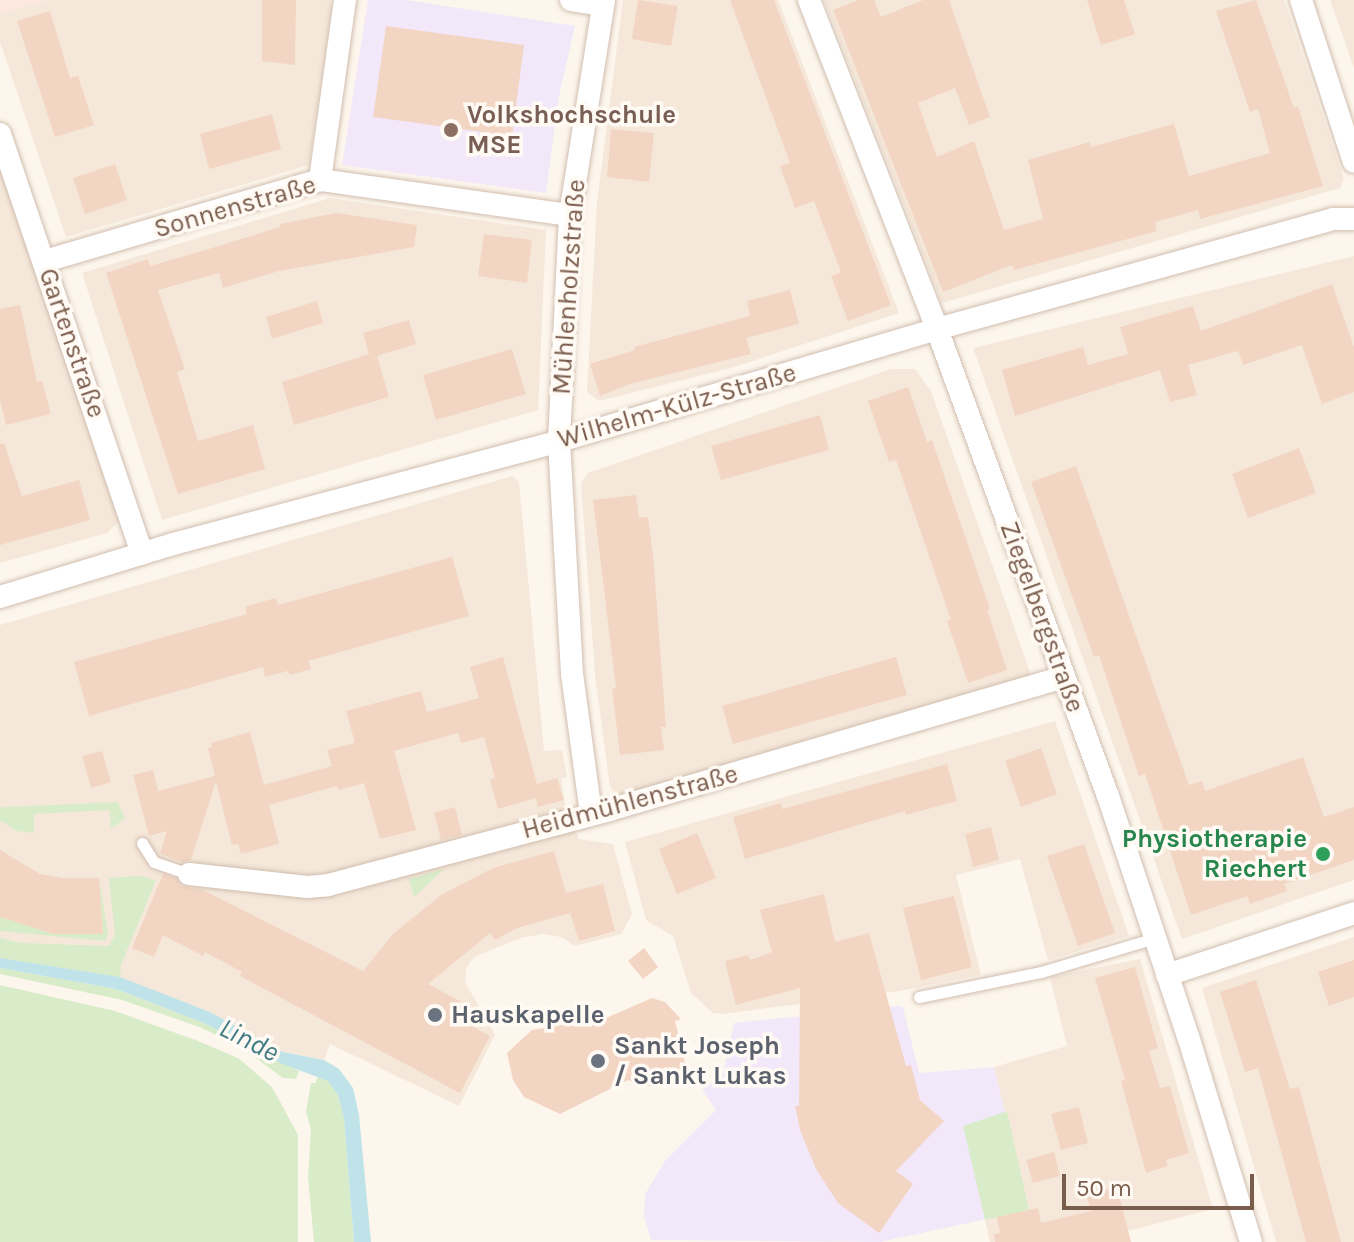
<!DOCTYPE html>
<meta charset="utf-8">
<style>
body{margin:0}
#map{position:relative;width:1354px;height:1242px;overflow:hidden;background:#fdf6ec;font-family:Karla,sans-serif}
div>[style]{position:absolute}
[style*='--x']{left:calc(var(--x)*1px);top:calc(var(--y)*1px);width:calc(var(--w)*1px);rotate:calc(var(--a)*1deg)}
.residential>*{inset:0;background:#f5e8da}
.commercial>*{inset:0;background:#fde8e0}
.education>*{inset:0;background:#f3e8fa}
.green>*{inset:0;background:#d8ecc9}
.water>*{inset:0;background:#bfe3e8}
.building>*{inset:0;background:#f3d5c3}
.roads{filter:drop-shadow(0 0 2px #d1beb0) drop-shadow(0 0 2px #d1beb0)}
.lane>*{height:11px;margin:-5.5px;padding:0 5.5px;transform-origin:5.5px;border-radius:5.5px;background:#fff}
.street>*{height:22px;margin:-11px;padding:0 11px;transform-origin:11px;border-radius:11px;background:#fff}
.dots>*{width:22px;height:22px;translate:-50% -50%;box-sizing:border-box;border:4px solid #fffaf3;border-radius:50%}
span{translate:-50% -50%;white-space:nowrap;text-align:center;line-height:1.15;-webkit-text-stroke:7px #fffaf3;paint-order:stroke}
.education-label{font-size:26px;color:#785e54;font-weight:700}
.left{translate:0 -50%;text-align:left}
.street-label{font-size:26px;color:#7a5c4d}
.leisure-label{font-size:26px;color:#27864d;font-weight:700}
.right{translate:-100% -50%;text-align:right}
.worship-label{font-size:26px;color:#5b616d;font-weight:700}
.water-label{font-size:28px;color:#437c86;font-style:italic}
.scale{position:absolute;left:1062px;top:1174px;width:192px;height:36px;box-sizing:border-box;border:4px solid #7a5c4d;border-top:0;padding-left:10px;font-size:24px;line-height:28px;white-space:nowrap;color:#7a5c4d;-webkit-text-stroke:6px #fffaf3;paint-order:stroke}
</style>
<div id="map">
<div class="residential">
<div style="clip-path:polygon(46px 0,330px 0,332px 8px,309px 165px,66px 237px,0 42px,0 14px)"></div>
<div style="clip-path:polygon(623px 0,778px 0,899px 313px,731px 368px,599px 401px,587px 392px,597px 202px)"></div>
<div style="clip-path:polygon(824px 0,1284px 0,1344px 179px,1340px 188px,942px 303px)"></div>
<div style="clip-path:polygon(1330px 0,1354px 0,1354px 68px)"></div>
<div style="clip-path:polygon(0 162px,121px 519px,107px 533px,0 563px)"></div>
<div style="clip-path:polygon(330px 198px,546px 230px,538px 410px,162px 520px,82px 273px)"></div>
<div style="clip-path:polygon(1354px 256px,1354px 880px,1182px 939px,973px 348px)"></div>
<div style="clip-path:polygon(891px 369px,915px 369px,931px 391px,1031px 675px,620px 798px,610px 787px,595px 675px,581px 483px,588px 473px)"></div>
<div style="clip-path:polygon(513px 476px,519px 482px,544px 751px,562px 750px,567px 777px,561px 779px,566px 811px,579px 839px,613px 844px,632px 914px,621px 934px,575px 946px,561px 937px,543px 934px,520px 938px,474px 957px,466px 968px,465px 982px,495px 1035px,459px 1106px,330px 1044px,324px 1060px,283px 1052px,210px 1012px,120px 978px,0 958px,0 625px)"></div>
<div style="clip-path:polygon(1055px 721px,1129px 936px,1048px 960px,1020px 859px,956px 875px,981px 975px,899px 991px,722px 1014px,713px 1013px,691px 993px,673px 936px,646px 920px,625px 842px)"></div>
<div style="clip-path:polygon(1354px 937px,1354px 1242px,1276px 1242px,1202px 988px)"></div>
<div style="clip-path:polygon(1140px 959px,1213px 1209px,1085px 1242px,990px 1242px,985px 1220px,1029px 1209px,994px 1067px,1067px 1046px,1050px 977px)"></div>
</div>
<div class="commercial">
<div style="clip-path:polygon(0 0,46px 0,0 14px)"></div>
</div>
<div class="education">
<div style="clip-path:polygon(368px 0,406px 0,575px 26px,559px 96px,546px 193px,342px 165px)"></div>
<div style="clip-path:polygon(897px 1006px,903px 1007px,919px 1073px,994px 1067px,1029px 1210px,880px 1242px,651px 1240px,644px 1216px,645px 1194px,665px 1161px,716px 1110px,702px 1090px,723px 1074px,734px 1023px)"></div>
</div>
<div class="green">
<div style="clip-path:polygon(118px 802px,125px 818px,111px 829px,110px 810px,34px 814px,34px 833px,16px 831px,0 820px,0 808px,5px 807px)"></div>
<div style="clip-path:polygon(444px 869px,414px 897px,409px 879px)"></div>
<div style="clip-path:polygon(139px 876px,156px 880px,121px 965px,120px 977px,0 958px,0 938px,21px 943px,109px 946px,115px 934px,109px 878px)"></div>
<div style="clip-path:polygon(99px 878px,108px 934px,105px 941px,0 931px,0 917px,53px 934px,103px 934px)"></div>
<div style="clip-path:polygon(0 968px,116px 989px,204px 1023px,299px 1071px,296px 1079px,283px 1078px,242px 1048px,202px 1028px,122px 1000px,0 974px)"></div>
<div style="clip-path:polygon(0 985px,115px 1011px,198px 1041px,238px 1058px,272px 1087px,298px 1135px,298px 1242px,0 1242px)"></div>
<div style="clip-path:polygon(318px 1075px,328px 1081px,338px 1095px,344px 1119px,354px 1242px,314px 1242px,308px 1177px,311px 1129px,306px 1112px,311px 1083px,316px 1083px)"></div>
<div style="clip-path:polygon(1007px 1111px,1029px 1210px,985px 1220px,963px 1126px)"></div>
</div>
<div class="water">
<div style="clip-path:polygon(0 958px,120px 977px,210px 1012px,283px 1052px,324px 1060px,339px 1069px,353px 1088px,359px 1115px,371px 1242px,354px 1242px,344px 1119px,338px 1095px,328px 1081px,280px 1063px,204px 1023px,116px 989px,0 968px)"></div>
</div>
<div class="building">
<div style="clip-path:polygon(262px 0,296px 0,295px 65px,262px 61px)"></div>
<div style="clip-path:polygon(638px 0,678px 6px,671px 46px,632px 39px)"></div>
<div style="clip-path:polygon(730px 0,774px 0,891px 305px,848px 321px,831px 276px,841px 272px,814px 201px,795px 208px,780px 166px,790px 163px)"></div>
<div style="clip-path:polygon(858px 0,874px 0,881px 17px,923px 0,949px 0,990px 117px,969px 125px,955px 88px,918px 103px,937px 157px,974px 141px,1004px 230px,1043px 219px,1028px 160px,1090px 142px,1091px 147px,1174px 124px,1189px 176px,1270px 153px,1258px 109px,1250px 112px,1216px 11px,1256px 0,1294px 108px,1298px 106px,1323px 186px,1200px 219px,1198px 210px,1155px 222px,1157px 231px,1014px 270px,1012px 265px,943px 292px,833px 10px)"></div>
<div style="clip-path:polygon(1087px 0,1124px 0,1135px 34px,1101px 45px)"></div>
<div style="clip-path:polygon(50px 11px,70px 78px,78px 76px,94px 125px,55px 137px,17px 21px)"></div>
<div style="clip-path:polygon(386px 26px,524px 45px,512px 136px,373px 117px)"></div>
<div style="clip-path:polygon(272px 114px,281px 149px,209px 169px,200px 134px)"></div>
<div style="clip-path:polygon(611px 129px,654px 133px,649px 182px,607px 177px)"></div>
<div style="clip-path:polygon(115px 164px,127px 200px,85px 214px,73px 178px)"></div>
<div style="clip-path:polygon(336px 213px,417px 225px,414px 247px,279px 271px,223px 288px,219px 273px,158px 290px,185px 369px,177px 372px,198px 441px,253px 425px,265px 469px,178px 494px,106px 273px,148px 259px,150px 266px,212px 248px,280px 227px,280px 224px)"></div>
<div style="clip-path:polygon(484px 234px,532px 240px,527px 283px,478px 276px)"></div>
<div style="clip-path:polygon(1332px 284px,1354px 347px,1354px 392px,1322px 404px,1302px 345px,1243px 365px,1238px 351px,1188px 365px,1197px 395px,1170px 402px,1160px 370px,1015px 416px,1002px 370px,1083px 347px,1088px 365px,1128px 354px,1120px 327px,1193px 306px,1201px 331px)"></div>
<div style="clip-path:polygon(790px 290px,799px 324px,746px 338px,751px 354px,630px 384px,600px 396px,590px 364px,635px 350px,634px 347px,750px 316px,747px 301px)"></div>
<div style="clip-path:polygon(317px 301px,323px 323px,272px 339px,266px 317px)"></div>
<div style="clip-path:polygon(20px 305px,37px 382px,42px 381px,51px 414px,6px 425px,0 400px,0 309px)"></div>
<div style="clip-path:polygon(409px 320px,416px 344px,377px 356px,389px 397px,294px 425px,282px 382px,369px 354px,363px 333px)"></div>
<div style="clip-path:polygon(512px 349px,526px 394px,436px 420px,423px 375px)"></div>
<div style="clip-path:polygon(908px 387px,927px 442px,932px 440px,990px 609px,987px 610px,1007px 670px,968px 683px,947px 621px,951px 620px,896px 460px,889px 462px,868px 401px)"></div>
<div style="clip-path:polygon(820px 415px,829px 450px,721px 480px,711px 446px)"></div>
<div style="clip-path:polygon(4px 443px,22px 496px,79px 480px,90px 520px,0 545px,0 444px)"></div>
<div style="clip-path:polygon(1299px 448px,1316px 493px,1248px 518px,1232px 474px)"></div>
<div style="clip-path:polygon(1076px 466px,1189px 785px,1202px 781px,1205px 791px,1303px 757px,1324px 817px,1354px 807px,1354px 860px,1284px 884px,1287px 891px,1250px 904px,1247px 896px,1191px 915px,1145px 774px,1139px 776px,1099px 655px,1094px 657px,1031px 482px)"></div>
<div style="clip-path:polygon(636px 495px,639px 518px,648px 517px,653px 555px,666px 727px,661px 727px,664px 750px,620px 755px,612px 688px,616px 688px,593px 500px)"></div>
<div style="clip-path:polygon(452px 557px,469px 616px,308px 661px,311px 669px,290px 675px,288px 671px,265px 677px,263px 667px,89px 716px,74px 662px,247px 614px,245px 607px,261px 602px,276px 598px,278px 605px)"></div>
<div style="clip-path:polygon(503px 657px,537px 784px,557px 778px,564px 800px,538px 807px,536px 798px,498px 809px,490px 780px,495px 778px,484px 737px,461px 743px,458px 733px,394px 751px,416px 830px,380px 839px,364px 783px,339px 790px,337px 786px,269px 805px,279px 844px,241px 854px,238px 844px,232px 845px,216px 781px,191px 860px,182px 862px,160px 853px,167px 831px,149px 836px,133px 775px,153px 770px,158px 791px,215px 776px,208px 748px,212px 747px,211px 743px,250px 732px,264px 785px,332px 766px,327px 750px,355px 743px,346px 711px,421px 691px,427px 712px,479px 698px,470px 667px)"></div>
<div style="clip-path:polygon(896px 657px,907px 695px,733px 744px,722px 706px)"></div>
<div style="clip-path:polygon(1041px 748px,1057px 794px,1021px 807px,1005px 761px)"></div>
<div style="clip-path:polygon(102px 751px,111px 782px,91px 788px,82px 756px)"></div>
<div style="clip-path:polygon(947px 764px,957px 801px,906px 815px,905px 811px,745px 859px,733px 817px,781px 803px,782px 809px)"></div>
<div style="clip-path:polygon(455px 807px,462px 835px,441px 840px,434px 813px)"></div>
<div style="clip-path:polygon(991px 827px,999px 860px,973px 867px,965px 834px)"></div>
<div style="clip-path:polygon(697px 833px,716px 878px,677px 894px,659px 849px)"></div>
<div style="clip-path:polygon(1084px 844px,1115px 933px,1078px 946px,1047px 856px)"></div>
<div style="clip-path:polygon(0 850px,40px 874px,62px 878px,99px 878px,103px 934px,53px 934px,0 917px)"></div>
<div style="clip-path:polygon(554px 851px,566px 893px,603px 884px,615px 931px,579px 941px,570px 913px,517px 928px,495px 940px,490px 933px,428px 984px,467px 1005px,460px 1020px,490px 1036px,460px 1093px,240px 976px,242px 972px,205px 952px,203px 956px,163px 935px,154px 957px,132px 948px,163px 874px,176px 878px,181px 886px,203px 890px,363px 971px,393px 934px,441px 895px,493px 868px)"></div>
<div style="clip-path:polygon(824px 894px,835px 942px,869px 933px,906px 1066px,911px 1065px,920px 1100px,944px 1121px,896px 1171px,913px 1184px,879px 1233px,838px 1203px,816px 1169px,800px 1130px,795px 1106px,799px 1106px,800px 988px,736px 1005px,725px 961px,748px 955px,750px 960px,772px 952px,760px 910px)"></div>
<div style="clip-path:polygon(954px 896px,972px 967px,921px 980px,903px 908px)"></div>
<div style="clip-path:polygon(644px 948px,658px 967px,643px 979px,628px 961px)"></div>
<div style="clip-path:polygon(1354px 960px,1354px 997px,1329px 1006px,1318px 972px)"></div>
<div style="clip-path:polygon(1135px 967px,1158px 1048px,1149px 1051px,1160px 1088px,1170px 1086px,1189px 1153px,1166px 1160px,1168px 1166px,1146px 1173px,1121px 1081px,1125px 1080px,1095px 978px)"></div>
<div style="clip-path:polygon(1256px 980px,1290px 1089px,1299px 1087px,1341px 1242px,1306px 1242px,1258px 1068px,1245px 1072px,1220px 992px)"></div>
<div style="clip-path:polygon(652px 998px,665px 1002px,681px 1019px,675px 1021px,686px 1067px,672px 1087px,641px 1086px,628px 1080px,560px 1114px,524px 1097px,513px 1080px,507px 1053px,532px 1030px,606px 1018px)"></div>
<div style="clip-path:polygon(1079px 1107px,1088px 1143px,1061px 1150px,1051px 1114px)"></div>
<div style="clip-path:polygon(1054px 1152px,1060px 1176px,1033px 1183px,1026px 1160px)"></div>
<div style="clip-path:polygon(1117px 1187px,1131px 1242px,995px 1242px,994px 1234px,1000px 1233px,997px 1217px,1038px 1208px,1041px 1223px,1091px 1211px,1086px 1195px)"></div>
</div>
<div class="roads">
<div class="lane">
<div style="--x:142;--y:843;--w:22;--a:58"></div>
<div style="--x:154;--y:862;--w:37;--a:19"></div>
<div style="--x:919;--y:997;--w:125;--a:-11.6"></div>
<div style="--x:1041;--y:972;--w:119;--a:-16.6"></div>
</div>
<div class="street">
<div style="--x:571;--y:0;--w:32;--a:9"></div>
<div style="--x:809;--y:0;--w:353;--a:68.7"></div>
<div style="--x:937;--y:329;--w:497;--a:69.9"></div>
<div style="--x:1108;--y:796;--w:253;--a:71.6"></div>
<div style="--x:1188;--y:1036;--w:215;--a:73"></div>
<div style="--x:1301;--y:0;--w:170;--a:71.9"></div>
<div style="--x:0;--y:134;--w:443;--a:71.3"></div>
<div style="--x:320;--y:180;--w:182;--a:-82.1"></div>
<div style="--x:45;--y:261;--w:287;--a:-16.4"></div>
<div style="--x:320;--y:180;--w:252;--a:8"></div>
<div style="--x:0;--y:597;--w:181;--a:-17"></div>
<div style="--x:173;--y:544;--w:400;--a:-14.9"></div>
<div style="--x:559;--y:441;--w:394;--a:-16.5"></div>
<div style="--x:937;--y:329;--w:411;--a:-15.5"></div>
<div style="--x:1333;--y:219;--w:21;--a:0"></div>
<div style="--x:591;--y:814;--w:141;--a:-97.7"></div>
<div style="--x:572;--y:674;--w:233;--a:-93.2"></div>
<div style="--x:559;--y:441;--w:226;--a:-87.2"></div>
<div style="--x:570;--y:215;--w:218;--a:-81"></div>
<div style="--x:189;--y:874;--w:119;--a:6.3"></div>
<div style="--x:307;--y:887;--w:21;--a:-5"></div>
<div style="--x:328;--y:885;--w:291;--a:-14.9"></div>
<div style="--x:609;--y:810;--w:474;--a:-16.3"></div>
<div style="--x:1167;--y:975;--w:197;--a:-18.3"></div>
</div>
</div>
<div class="dots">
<div style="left:451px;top:130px;background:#8d6e63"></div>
<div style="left:1323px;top:854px;background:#2e9e5b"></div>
<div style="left:435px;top:1015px;background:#6b7280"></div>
<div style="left:598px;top:1061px;background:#6b7280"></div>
</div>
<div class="education-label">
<span class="left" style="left:467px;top:130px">Volkshochschule<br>MSE</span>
</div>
<div class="street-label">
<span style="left:235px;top:207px;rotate:-16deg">Sonnenstraße</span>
<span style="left:569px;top:287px;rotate:-86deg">Mühlenholzstraße</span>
<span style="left:72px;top:343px;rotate:71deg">Gartenstraße</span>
<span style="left:677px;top:406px;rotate:-16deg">Wilhelm-Külz-Straße</span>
<span style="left:1042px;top:617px;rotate:70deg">Ziegelbergstraße</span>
<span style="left:630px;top:802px;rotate:-15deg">Heidmühlenstraße</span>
</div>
<div class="leisure-label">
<span class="right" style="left:1307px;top:854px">Physiotherapie<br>Riechert</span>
</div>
<div class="worship-label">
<span class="left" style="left:451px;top:1015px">Hauskapelle</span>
<span class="left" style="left:614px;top:1061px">Sankt Joseph<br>/ Sankt Lukas</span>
</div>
<div class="water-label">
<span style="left:249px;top:1040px;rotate:27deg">Linde</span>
</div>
<div class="scale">50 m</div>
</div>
